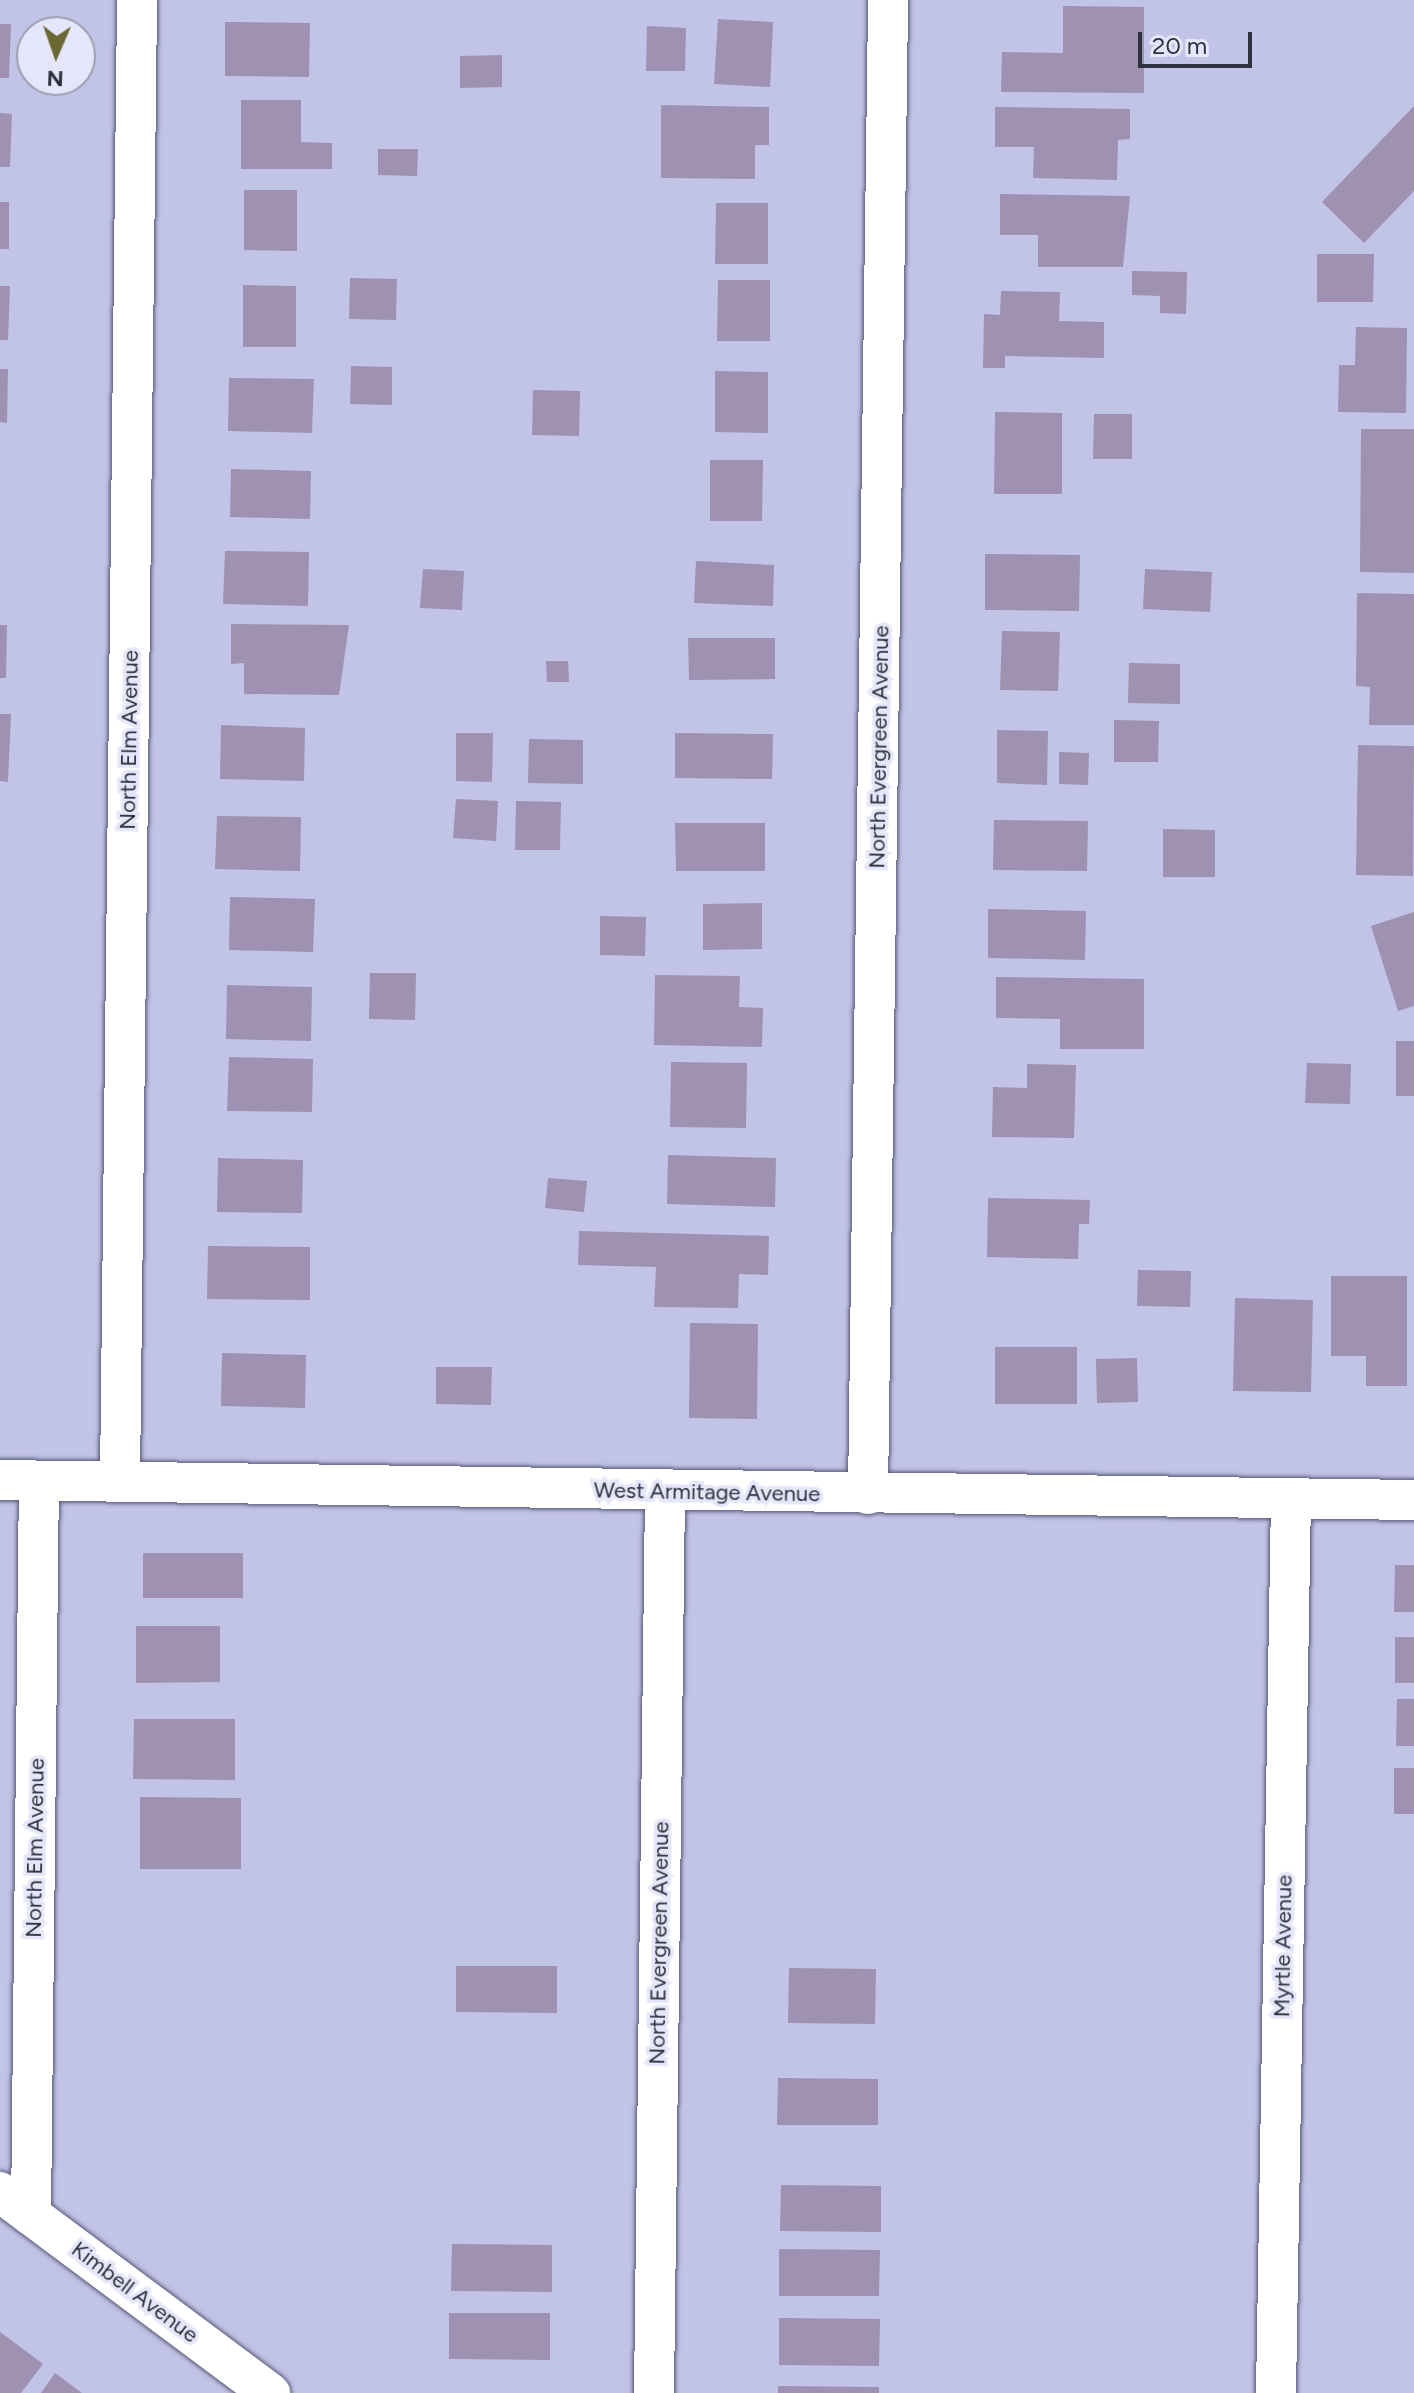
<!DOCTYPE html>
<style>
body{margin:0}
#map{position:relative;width:1414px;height:2393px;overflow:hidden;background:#c2c4e7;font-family:Figtree,sans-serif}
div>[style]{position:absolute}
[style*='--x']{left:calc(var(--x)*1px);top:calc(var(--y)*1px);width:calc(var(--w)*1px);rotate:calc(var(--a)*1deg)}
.building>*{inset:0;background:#9e91b2}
.roads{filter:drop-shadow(0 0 2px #565776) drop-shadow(0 0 2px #565776)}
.minor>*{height:40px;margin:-20px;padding:0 20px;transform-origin:20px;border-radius:20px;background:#fff}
span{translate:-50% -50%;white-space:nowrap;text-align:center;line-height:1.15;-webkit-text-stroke:7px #e5e6f9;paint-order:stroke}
.street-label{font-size:22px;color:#30313f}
.north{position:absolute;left:16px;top:16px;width:80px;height:80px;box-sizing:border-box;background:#e5e6f9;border:2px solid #9d9eaf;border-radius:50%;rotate:182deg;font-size:22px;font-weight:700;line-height:32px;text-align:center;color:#30313f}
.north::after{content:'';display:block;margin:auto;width:28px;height:36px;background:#6c6733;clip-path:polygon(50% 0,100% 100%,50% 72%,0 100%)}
.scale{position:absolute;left:1138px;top:32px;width:114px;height:36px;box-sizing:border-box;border:4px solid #30313f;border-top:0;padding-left:10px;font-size:24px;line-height:28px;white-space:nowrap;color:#30313f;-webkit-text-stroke:6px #e5e6f9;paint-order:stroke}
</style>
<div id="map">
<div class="building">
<div style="clip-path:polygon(1063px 6px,1144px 7px,1144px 93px,1001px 92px,1002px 52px,1063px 53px)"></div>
<div style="clip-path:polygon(718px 19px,773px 22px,770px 87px,714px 84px)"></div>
<div style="clip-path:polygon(225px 22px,310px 23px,309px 77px,225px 76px)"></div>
<div style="clip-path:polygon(0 24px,11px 24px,9px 78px,0 78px)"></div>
<div style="clip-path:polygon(647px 26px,686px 28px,685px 71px,646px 71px)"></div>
<div style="clip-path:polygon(502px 55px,502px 87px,460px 88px,460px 56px)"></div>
<div style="clip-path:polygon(241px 100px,301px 100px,301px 142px,332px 143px,332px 169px,241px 169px)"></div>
<div style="clip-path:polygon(661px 105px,769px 107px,769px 145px,755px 145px,755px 179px,661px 178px)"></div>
<div style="clip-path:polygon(1414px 106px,1414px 191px,1364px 243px,1322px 202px)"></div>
<div style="clip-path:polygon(995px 107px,1130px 109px,1130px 139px,1118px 140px,1117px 180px,1033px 178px,1034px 147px,995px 147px)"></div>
<div style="clip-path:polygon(0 113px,12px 114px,10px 167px,0 167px)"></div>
<div style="clip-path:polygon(378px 149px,418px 149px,417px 176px,378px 175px)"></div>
<div style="clip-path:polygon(244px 190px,297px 190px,297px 251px,244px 250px)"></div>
<div style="clip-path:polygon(1000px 194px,1130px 196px,1123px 267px,1038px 267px,1038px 235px,1000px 235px)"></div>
<div style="clip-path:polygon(0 202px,9px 202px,9px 249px,0 249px)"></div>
<div style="clip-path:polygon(716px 203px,768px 203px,768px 264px,715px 264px)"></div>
<div style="clip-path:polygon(1317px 254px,1374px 254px,1373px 302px,1317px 302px)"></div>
<div style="clip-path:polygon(1132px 271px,1187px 272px,1186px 314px,1160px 313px,1160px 296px,1132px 295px)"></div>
<div style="clip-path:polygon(350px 278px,397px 279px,396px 320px,349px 319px)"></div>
<div style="clip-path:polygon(718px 280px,770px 280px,770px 341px,717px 341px)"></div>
<div style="clip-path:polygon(243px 285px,296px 286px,296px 347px,243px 347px)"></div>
<div style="clip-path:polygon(0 286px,10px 286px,8px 340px,0 340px)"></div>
<div style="clip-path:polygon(1001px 291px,1060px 292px,1059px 321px,1104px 322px,1104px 358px,1005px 356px,1005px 368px,983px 368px,984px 314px,1000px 315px)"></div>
<div style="clip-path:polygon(1356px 327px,1407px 328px,1406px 413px,1338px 412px,1339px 365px,1355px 365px)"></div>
<div style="clip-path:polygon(351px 366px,392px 367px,392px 405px,350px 404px)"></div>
<div style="clip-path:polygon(0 369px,8px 369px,7px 423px,0 422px)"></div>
<div style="clip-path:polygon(715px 371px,768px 372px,768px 433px,715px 432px)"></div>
<div style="clip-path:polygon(229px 378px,314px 379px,312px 433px,228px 431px)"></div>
<div style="clip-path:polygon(533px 390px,580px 391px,579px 436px,532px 435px)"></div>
<div style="clip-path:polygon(995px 412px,1062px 413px,1062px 494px,994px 494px)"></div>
<div style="clip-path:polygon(1094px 414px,1132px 414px,1132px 459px,1093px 459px)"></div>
<div style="clip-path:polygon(1361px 429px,1414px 429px,1414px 573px,1360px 572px)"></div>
<div style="clip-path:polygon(710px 460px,763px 460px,762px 521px,710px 521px)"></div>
<div style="clip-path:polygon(231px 469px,311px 471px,310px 519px,230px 517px)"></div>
<div style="clip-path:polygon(225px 551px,309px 552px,308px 606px,223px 604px)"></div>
<div style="clip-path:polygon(985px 554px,1080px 555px,1079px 611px,985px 610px)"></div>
<div style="clip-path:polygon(696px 561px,774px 565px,773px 606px,694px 603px)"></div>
<div style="clip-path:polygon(423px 569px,464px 571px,462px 610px,420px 608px)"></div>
<div style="clip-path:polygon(1145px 569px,1212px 572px,1210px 612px,1143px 609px)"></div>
<div style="clip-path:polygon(1357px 593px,1414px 594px,1414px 725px,1369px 725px,1370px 687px,1356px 686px)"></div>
<div style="clip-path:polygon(231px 624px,349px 625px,339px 695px,244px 694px,244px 663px,231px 664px)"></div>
<div style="clip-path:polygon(0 625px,7px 625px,6px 678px,0 678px)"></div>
<div style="clip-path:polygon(1002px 631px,1060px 632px,1058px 691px,1000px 690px)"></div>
<div style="clip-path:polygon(688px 638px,775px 638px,775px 679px,689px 680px)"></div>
<div style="clip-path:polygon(546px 661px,568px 661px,569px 682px,547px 682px)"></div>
<div style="clip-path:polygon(1129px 663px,1180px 664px,1180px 704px,1128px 703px)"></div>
<div style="clip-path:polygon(0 714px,11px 714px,8px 782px,0 781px)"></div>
<div style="clip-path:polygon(1114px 720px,1159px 721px,1158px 762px,1114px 762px)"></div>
<div style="clip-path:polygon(221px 725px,305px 728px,304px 781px,220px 779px)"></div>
<div style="clip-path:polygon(997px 730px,1048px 731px,1047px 785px,997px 783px)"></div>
<div style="clip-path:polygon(456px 733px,493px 733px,492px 782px,456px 781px)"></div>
<div style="clip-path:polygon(675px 733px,773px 734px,772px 779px,675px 778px)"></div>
<div style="clip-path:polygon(529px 739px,583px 740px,583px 784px,528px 783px)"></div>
<div style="clip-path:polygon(1358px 745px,1414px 746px,1413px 876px,1356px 875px)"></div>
<div style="clip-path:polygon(1059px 752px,1089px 753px,1088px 785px,1059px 784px)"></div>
<div style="clip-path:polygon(456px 799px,498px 801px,496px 841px,453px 838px)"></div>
<div style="clip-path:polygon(516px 801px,561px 802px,560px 850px,515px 850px)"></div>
<div style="clip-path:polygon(217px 816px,301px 817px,300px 871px,215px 869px)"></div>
<div style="clip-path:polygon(994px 820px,1088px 821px,1087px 871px,993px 870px)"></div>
<div style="clip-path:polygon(675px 823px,765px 823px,765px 871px,676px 871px)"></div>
<div style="clip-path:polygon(1163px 829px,1215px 830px,1215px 877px,1163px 877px)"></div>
<div style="clip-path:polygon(230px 897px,315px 899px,313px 952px,229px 950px)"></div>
<div style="clip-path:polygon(762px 903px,762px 949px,703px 950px,703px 904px)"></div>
<div style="clip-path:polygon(988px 909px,1086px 911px,1085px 960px,988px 958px)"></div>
<div style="clip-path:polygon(1414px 912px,1414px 1006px,1398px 1011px,1371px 926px)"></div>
<div style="clip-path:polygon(600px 916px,646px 917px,645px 956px,600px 955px)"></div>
<div style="clip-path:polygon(370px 973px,416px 973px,415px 1020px,369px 1019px)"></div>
<div style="clip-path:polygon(655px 975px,740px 976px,739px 1007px,763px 1008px,762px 1047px,654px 1045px)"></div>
<div style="clip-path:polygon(996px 977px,1144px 979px,1144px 1049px,1060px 1049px,1060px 1019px,996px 1018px)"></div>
<div style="clip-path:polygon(227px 985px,312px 987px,311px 1041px,226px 1039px)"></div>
<div style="clip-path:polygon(1396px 1041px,1414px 1041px,1414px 1096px,1396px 1096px)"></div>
<div style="clip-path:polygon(229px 1057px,313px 1059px,312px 1112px,227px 1111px)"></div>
<div style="clip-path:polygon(671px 1062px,747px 1063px,746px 1128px,670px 1127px)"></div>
<div style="clip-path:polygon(1307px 1063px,1351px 1064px,1350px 1104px,1305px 1103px)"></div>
<div style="clip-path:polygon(1027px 1064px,1076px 1065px,1074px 1138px,992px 1137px,993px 1087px,1027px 1088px)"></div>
<div style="clip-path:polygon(668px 1155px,776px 1158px,775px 1207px,667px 1204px)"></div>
<div style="clip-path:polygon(218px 1158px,303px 1160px,302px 1213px,217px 1212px)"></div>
<div style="clip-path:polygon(548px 1178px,587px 1181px,584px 1212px,545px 1208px)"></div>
<div style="clip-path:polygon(988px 1198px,1090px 1200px,1089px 1224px,1079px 1224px,1078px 1259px,987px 1257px)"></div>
<div style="clip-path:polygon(579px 1231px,769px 1236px,768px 1275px,739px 1274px,738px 1308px,654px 1307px,656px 1267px,578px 1265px)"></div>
<div style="clip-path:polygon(208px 1246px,310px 1247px,310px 1300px,207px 1299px)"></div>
<div style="clip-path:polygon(1138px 1270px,1191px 1271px,1190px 1307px,1137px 1306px)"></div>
<div style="clip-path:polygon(1331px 1276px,1407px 1276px,1407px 1386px,1366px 1386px,1366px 1356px,1331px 1356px)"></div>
<div style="clip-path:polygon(1235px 1298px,1313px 1300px,1311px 1392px,1233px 1391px)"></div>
<div style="clip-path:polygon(690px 1323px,758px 1324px,757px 1419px,689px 1418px)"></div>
<div style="clip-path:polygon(995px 1347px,1077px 1347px,1077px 1404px,995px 1404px)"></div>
<div style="clip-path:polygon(222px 1353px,306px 1355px,305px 1408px,221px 1406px)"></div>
<div style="clip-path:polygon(1137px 1358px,1138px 1402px,1097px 1403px,1096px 1359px)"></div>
<div style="clip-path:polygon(436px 1367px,492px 1367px,491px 1405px,436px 1404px)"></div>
<div style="clip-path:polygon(143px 1553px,243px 1553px,243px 1598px,143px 1598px)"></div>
<div style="clip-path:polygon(1395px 1565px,1414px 1565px,1414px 1612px,1394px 1612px)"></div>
<div style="clip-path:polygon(136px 1626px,220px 1626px,220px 1682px,136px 1683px)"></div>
<div style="clip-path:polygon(1395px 1637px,1414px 1637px,1414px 1683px,1395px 1683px)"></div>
<div style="clip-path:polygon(1397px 1699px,1414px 1699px,1414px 1746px,1396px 1746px)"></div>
<div style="clip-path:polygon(134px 1719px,235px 1719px,235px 1780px,133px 1779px)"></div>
<div style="clip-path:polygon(1394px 1768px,1414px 1768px,1414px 1814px,1394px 1814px)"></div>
<div style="clip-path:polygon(140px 1797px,241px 1798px,241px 1869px,140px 1869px)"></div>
<div style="clip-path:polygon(456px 1966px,557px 1966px,557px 2013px,456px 2012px)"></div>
<div style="clip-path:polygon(789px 1968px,876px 1969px,875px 2024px,788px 2023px)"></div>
<div style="clip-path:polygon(778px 2078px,878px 2079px,878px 2125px,777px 2125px)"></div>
<div style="clip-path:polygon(781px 2185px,881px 2186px,881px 2232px,780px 2231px)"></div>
<div style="clip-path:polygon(452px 2244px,552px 2245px,552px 2292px,451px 2291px)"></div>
<div style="clip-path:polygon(779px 2249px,880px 2250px,879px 2296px,779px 2296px)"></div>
<div style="clip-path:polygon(449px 2313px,550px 2313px,550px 2360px,449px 2359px)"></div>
<div style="clip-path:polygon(779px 2318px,880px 2319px,879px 2366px,779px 2365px)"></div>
<div style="clip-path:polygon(0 2332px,43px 2364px,21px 2393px,0 2393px)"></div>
<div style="clip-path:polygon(55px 2373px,82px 2393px,41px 2393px)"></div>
<div style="clip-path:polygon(778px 2386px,879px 2387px,879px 2393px,778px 2393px)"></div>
</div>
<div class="roads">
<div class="minor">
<div style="--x:120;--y:1479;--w:1479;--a:-89.34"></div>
<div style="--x:0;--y:1480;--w:1414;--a:0.81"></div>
<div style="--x:868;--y:1494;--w:1494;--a:-89.23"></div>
<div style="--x:0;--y:2192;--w:337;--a:36.7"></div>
<div style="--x:31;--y:2215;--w:734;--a:-89.38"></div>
<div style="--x:654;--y:2393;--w:900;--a:-89.3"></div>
<div style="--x:1276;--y:2393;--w:894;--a:-89.04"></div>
</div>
</div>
<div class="street-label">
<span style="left:129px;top:740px;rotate:-89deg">North Elm Avenue</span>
<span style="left:879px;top:747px;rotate:-89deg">North Evergreen Avenue</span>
<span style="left:707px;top:1492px;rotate:1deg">West Armitage Avenue</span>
<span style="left:35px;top:1848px;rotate:-89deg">North Elm Avenue</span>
<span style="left:659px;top:1943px;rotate:-89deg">North Evergreen Avenue</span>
<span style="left:1283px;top:1946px;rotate:-89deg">Myrtle Avenue</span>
<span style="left:135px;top:2292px;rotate:37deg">Kimbell Avenue</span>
</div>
<div class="north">N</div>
<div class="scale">20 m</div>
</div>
